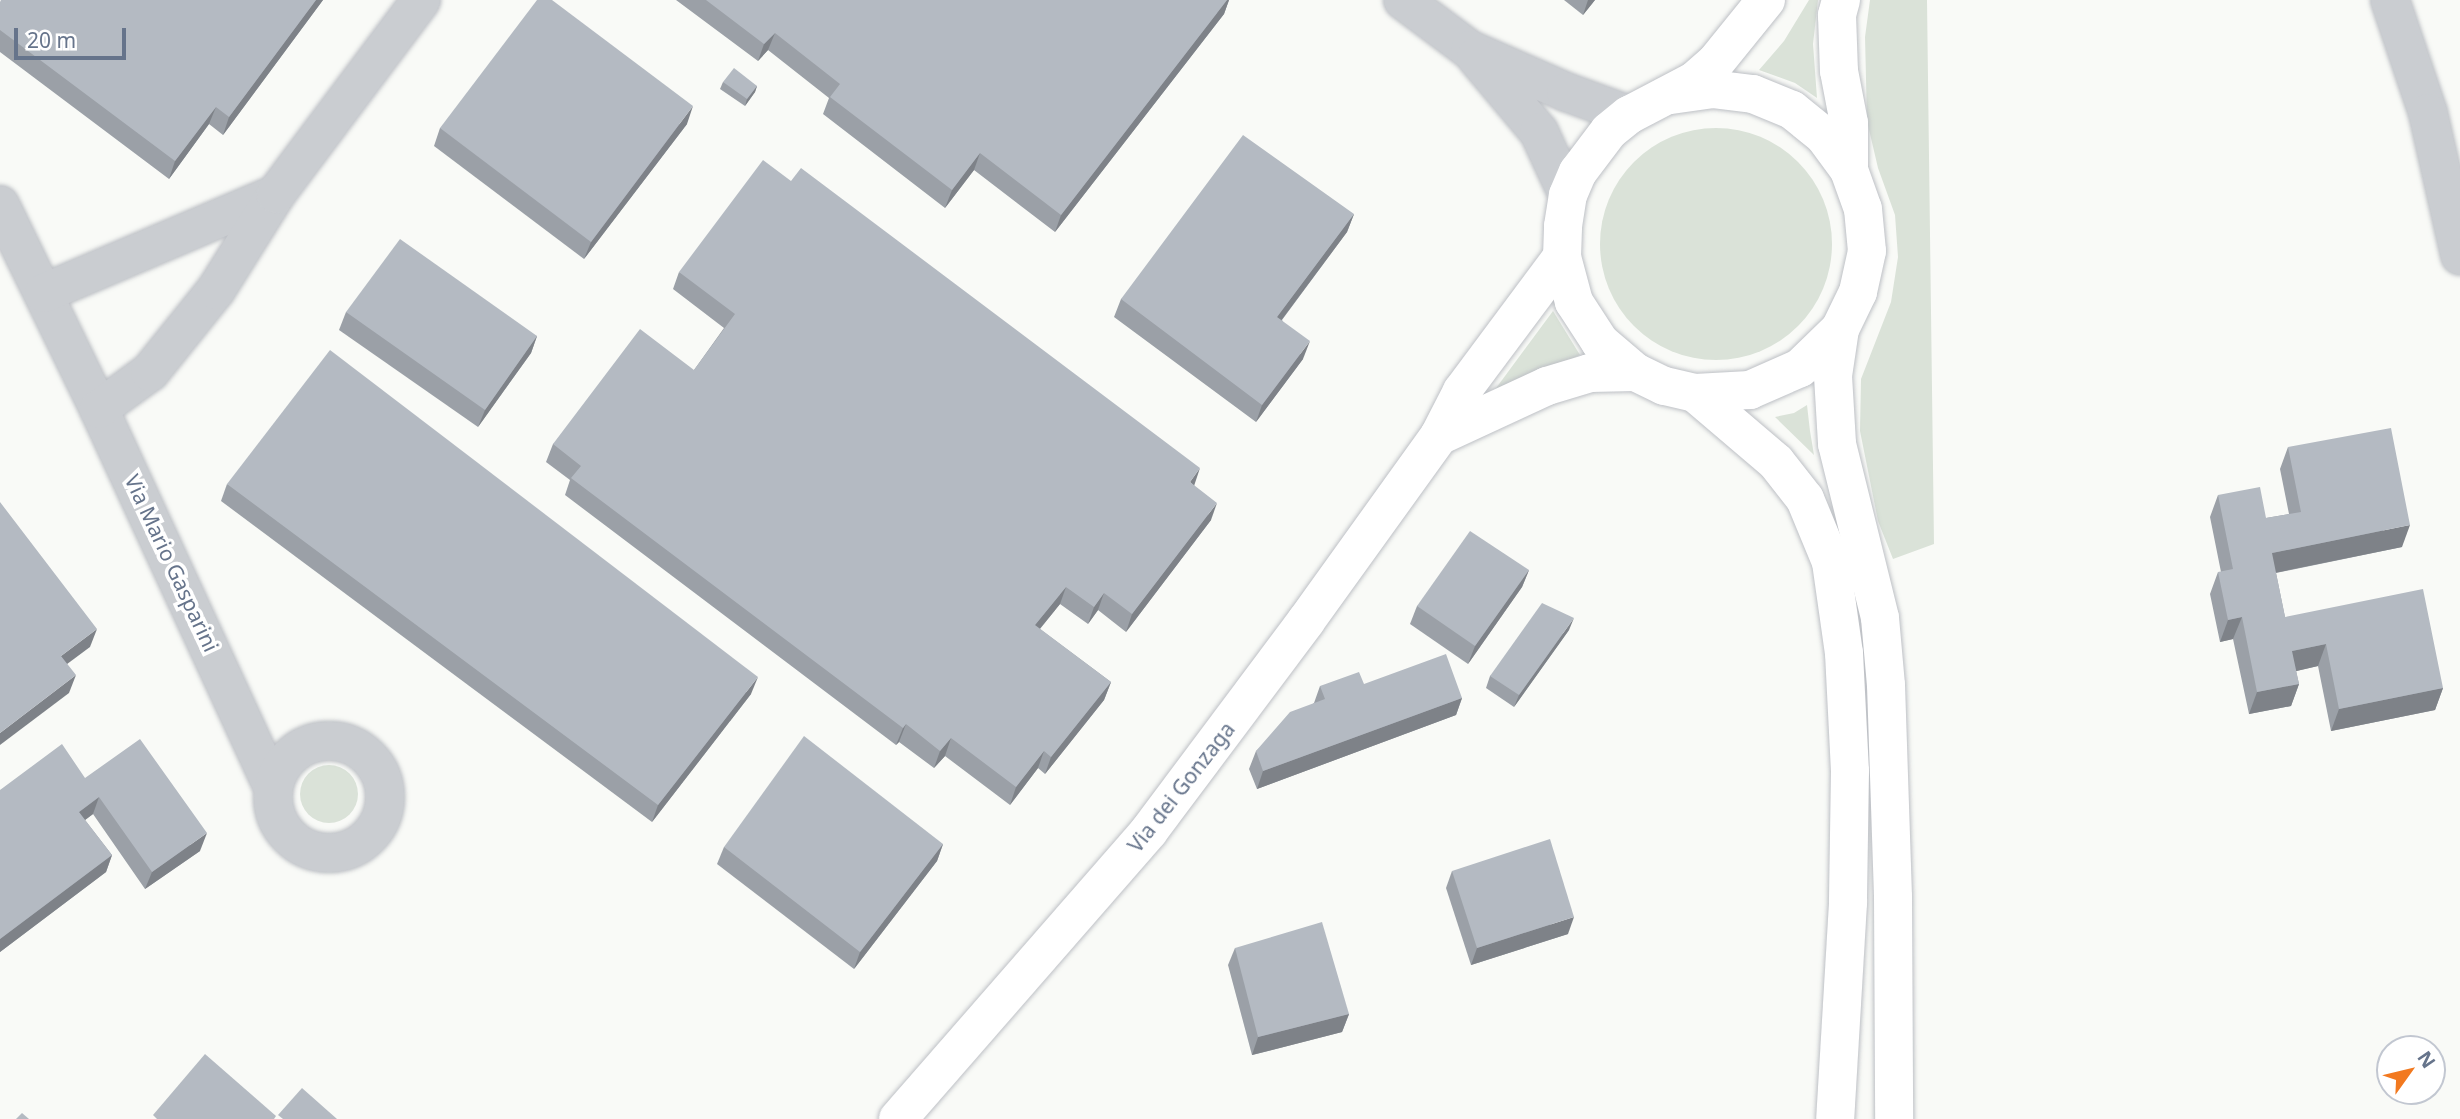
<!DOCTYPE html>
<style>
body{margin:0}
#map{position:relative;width:2460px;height:1119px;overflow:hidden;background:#f9faf7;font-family:"Noto Sans",sans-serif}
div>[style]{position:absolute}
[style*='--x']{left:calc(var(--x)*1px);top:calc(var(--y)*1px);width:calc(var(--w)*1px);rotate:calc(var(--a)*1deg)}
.green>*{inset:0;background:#dae2d8}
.round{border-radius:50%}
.roads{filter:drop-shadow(0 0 2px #bdc0c5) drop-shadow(0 0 2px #bdc0c5)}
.minor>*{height:38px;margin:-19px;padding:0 19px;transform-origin:19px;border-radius:19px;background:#cacdd1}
.minor>.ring{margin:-19px;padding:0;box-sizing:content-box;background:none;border:38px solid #cacdd1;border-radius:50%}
.major>*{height:38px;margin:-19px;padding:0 19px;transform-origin:19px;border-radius:19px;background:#fff}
.highway>*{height:38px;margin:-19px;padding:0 19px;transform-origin:19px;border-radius:19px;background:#fff}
.wall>*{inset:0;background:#9ba0a7}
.shaded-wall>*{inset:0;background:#7e8288}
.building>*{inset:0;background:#b4bac2}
span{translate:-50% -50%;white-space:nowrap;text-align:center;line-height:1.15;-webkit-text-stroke:7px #fff;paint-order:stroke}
.street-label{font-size:21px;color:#66748b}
.north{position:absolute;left:2376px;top:1035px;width:70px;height:70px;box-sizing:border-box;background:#fff;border:2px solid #c2c7d1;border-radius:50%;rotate:56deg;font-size:19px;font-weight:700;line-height:28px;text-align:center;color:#66748b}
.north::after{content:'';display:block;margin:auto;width:24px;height:32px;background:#f2791f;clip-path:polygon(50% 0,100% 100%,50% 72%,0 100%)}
.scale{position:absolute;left:14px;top:28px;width:112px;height:32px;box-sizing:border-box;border:4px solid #66748b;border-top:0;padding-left:9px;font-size:21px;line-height:24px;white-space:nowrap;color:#66748b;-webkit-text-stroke:5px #fff;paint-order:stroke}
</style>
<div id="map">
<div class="green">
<div style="clip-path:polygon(1809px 0,1818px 0,1813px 44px,1817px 98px,1795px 83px,1759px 70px,1784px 41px)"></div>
<div style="clip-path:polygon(1870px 0,1927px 0,1934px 544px,1893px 559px,1878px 521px,1860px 431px,1861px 379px,1891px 302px,1898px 257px,1895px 215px,1878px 168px,1867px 121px,1865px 37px)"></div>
<div class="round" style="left:1600px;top:128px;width:232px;height:232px"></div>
<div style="clip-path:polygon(1553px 311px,1580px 355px,1491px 395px)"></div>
<div style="clip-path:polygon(1807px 405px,1810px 431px,1814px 455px,1775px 417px,1794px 413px)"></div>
<div class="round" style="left:300px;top:765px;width:58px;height:58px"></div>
</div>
<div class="roads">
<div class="minor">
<div style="--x:1403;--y:0;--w:84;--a:36.7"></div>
<div style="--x:1470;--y:50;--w:105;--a:23.6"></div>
<div style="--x:1566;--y:92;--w:67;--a:20.1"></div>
<div style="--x:2390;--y:0;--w:119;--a:71.4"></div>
<div style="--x:2428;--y:113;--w:146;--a:77.3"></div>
<div style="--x:1476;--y:57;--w:98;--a:50"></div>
<div style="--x:1539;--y:132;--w:69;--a:65.3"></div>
<div style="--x:0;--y:205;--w:227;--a:64.1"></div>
<div style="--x:99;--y:409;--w:416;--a:65.3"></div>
<div style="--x:44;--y:293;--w:252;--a:-23.1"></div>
<div style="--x:99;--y:409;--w:63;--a:-36"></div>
<div style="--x:150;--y:372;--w:105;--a:-51.2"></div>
<div style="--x:216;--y:290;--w:113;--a:-58"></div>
<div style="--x:276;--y:194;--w:242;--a:-53.2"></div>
<div class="ring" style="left:273px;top:741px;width:74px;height:74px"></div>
</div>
<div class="major">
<div style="--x:1841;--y:0;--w:16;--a:105"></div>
<div style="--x:1837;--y:15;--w:56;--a:88"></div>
<div style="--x:1839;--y:71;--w:53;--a:79.1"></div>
<div style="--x:1849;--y:123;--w:47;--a:90"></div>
<div style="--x:1671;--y:95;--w:41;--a:-8.3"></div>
<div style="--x:1712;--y:89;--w:41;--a:7"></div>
<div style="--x:1753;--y:94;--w:42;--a:22.3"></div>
<div style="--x:1792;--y:110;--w:41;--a:39.1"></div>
<div style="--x:1824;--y:136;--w:42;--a:53.7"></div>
<div style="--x:1849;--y:170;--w:41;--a:70.3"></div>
<div style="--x:1863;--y:209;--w:42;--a:84.6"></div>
<div style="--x:1867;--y:251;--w:42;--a:102.4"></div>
<div style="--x:1858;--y:292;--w:41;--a:115.9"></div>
<div style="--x:1840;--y:329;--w:56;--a:135.7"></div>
<div style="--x:1800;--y:368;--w:55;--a:156.3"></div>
<div style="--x:1750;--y:390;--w:55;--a:176.9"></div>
<div style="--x:1695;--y:393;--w:32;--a:-167"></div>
<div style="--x:1664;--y:386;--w:32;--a:-154"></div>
<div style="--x:1635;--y:372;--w:46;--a:-139.4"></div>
<div style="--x:1600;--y:342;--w:48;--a:-123"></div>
<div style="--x:1574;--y:302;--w:47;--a:-104.9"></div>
<div style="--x:1562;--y:257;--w:31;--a:-88"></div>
<div style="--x:1563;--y:226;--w:31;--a:-81"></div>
<div style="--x:1568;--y:195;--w:25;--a:-67"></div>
<div style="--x:1578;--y:172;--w:51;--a:-52.9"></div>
<div style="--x:1609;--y:131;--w:26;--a:-39"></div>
<div style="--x:1629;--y:115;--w:73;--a:-27.6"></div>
<div style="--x:1694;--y:81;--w:28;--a:-41"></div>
<div style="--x:1715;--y:63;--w:81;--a:-51"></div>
<div style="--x:1439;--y:436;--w:119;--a:-24.8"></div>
<div style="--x:1547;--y:386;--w:45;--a:-16.8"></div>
<div style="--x:1590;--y:373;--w:45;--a:-1.3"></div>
<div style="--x:898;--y:1119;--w:382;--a:-48.9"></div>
<div style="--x:1149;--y:831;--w:262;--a:-53.2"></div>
<div style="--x:1306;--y:621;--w:228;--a:-54.3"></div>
<div style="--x:1439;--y:436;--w:51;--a:-62.9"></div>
<div style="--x:1462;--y:391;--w:167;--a:-53.3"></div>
</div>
<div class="highway">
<div style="--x:1840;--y:329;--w:48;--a:98.5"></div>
<div style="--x:1833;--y:376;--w:68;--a:86.6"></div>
<div style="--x:1837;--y:444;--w:179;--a:76.1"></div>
<div style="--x:1880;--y:618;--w:67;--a:84.9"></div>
<div style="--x:1886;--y:685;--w:212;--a:88.1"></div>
<div style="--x:1893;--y:897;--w:222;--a:89.7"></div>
<div style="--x:1695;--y:393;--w:106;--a:40.4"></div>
<div style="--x:1776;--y:462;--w:47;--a:51.9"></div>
<div style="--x:1805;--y:499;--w:68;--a:67.6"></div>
<div style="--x:1831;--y:562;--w:92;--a:81.9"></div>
<div style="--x:1844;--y:653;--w:118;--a:87.1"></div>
<div style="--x:1850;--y:771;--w:132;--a:90.9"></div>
<div style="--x:1848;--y:903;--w:216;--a:93.4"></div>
</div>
</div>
<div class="wall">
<div style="clip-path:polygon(323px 0,223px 135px,209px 124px,169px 179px,0 52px,0 2px)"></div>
<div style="clip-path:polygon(676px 0,1229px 0,1224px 14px,1055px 232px,974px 170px,945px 208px,823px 114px,829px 98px,768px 50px,758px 61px)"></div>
<div style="clip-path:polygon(1564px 0,1595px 0,1583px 15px)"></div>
<div style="clip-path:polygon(723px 82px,757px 86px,755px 92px,745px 106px,720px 89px)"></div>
<div style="clip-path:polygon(687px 124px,584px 259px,434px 146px,440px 128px)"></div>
<div style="clip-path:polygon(1354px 214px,1347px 232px,1282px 320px,1303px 359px,1256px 422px,1114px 317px,1121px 299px)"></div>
<div style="clip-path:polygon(679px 272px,1194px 485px,1211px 520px,1126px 632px,1098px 610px,1088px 624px,1060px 604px,1040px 629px,1111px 682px,1104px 700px,1045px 774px,1038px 768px,1010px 805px,945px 756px,934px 768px,899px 742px,896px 745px,565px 495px,570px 480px,546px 462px,553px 444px,694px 370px,724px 328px,673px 289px)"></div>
<div style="clip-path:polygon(346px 312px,537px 336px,531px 353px,478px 427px,339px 330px)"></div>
<div style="clip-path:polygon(2288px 447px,2402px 547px,2276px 573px,2285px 617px,2443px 688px,2435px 710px,2331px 731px,2318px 666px,2296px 671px,2299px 684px,2291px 706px,2249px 714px,2233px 639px,2220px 642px,2210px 594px,2218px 572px,2221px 572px,2210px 517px,2218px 495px,2266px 518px,2289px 514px,2280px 469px)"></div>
<div style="clip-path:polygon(227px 484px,751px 694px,652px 822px,221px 501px)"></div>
<div style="clip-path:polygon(1529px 570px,1522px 587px,1468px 664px,1410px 624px,1417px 606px)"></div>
<div style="clip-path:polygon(1569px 630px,1514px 707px,1486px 688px,1490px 676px)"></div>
<div style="clip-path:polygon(1364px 684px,1462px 698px,1456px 715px,1257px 789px,1249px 769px,1256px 751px,1314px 703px,1320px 686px)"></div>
<div style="clip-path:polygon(85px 778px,200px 851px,145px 889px,93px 814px,85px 820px,112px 855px,106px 872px,0 952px,0 790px)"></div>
<div style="clip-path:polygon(943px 844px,937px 861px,854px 969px,717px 864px,724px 847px)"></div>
<div style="clip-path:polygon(1452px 871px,1568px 934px,1471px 965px,1446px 888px)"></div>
<div style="clip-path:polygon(1235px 948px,1349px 1014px,1342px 1032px,1252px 1055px,1228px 965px)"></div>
</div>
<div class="shaded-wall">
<div style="clip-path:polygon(316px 0,323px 0,223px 135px,229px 117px)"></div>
<div style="clip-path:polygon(1227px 0,1229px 0,1224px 14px,1055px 232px,1061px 215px)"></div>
<div style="clip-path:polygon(1588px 0,1595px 0,1583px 15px)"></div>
<div style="clip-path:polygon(775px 33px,768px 50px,758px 61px,764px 44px)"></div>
<div style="clip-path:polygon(757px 86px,755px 92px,745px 106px,747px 99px)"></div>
<div style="clip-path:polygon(693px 106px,687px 124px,584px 259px,591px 242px)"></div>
<div style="clip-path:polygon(216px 107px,209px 124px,169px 179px,175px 161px)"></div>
<div style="clip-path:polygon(980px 153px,974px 170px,945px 208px,952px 190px)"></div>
<div style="clip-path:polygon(1354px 214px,1347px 232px,1271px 334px,1277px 317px)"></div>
<div style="clip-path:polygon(537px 336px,531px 353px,478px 427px,485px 410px)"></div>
<div style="clip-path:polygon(1310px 341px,1303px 359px,1256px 422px,1262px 405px)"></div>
<div style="clip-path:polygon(1200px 468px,1194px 486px,1190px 482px)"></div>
<div style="clip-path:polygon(1217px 503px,1211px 520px,1126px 632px,1132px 614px)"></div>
<div style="clip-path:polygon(2410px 525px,2402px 547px,2264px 575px,2272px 553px)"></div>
<div style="clip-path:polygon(1529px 570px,1522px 587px,1468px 664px,1475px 646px)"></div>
<div style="clip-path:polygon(1066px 587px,1060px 604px,1028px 643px,1035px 625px)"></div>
<div style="clip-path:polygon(1104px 593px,1098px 610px,1088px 624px,1094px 607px)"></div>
<div style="clip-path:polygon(2242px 617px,2233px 639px,2220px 642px,2228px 620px)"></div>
<div style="clip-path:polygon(1574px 618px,1569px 630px,1514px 707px,1519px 695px)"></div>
<div style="clip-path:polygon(97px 629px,90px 647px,55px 673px,61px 656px)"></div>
<div style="clip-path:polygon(2326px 644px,2318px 666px,2284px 674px,2292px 651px)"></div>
<div style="clip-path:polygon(76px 675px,69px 693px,0 745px,0 733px)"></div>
<div style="clip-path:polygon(758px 677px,751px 694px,652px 822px,658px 805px)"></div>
<div style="clip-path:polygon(1111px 682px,1104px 700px,1045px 774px,1051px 757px)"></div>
<div style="clip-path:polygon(2299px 684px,2291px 706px,2249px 714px,2257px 692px)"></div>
<div style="clip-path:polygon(2443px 688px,2435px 710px,2331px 731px,2339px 709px)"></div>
<div style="clip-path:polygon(1462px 698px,1456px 715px,1257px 789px,1263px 771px)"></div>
<div style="clip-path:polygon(906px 724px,899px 742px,896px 745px,903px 728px)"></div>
<div style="clip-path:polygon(951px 738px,945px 756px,934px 768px,940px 751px)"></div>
<div style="clip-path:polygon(1044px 751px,1038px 768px,1010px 805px,1016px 787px)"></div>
<div style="clip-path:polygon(99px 797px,93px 814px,73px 829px,79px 812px)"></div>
<div style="clip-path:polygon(207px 833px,200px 851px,145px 889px,152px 872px)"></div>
<div style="clip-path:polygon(943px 844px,937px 861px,854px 969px,860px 952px)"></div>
<div style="clip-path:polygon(112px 855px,106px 872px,0 952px,0 939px)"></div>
<div style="clip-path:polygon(1574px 917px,1568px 934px,1471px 965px,1477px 948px)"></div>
<div style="clip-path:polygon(1349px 1014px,1342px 1032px,1252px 1055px,1258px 1037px)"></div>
</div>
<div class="building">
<div style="clip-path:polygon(1px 0,316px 0,229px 117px,216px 107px,175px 161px,0 30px,0 2px)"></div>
<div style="clip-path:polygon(537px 0,552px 0,693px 106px,591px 242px,440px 128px)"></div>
<div style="clip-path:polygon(706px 0,1227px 0,1061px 215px,980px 153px,952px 190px,830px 97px,840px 84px,775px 33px,764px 44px)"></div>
<div style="clip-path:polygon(734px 68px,757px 86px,747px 99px,723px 82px)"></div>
<div style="clip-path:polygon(1243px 135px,1354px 214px,1277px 317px,1310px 341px,1262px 405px,1121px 299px)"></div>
<div style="clip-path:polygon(763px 160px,791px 181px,801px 168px,1200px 468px,1190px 482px,1217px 503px,1132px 614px,1104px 593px,1094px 607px,1066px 587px,1035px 625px,1111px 682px,1051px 757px,1044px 751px,1016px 787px,951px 738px,940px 751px,906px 724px,903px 728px,571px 478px,581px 466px,553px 444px,640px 329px,694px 370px,735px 314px,679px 272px)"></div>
<div style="clip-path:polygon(400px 239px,537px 336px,485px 410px,346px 312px)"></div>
<div style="clip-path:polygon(330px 350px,758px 677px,658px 805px,227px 484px)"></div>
<div style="clip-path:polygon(2391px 428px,2410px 525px,2272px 553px,2285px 617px,2423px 589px,2443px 688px,2339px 709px,2326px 644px,2292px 651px,2299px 684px,2257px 692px,2242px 617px,2228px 620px,2218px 572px,2233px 569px,2218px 495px,2260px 487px,2266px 518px,2301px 512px,2288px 447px)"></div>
<div style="clip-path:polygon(0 502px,97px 629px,61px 656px,76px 675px,0 733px)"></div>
<div style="clip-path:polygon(1470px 531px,1529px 570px,1475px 646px,1417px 606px)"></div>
<div style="clip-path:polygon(1542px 603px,1574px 618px,1519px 695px,1490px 676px)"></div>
<div style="clip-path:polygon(1446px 654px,1462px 698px,1263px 771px,1256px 751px,1290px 712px,1325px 699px,1320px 686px,1359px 672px,1364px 684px)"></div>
<div style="clip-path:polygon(804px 736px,943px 844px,860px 952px,724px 847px)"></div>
<div style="clip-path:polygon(140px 739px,207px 833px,152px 872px,99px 797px,79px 812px,112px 855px,0 939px,0 790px,62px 744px,85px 778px)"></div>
<div style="clip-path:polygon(1550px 839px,1574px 917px,1477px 948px,1452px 871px)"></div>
<div style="clip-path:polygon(1322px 922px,1349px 1014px,1258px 1037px,1235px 948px)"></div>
<div style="clip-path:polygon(205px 1054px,276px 1116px,274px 1119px,157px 1119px,153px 1115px)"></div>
<div style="clip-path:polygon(302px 1088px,337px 1119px,283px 1119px,278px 1115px)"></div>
<div style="clip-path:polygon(22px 1113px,29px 1119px,16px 1119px)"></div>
</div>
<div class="street-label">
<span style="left:172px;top:563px;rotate:65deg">Via Mario Gasparini</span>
<span style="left:1181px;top:787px;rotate:-52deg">Via dei Gonzaga</span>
</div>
<div class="north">N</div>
<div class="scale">20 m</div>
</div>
